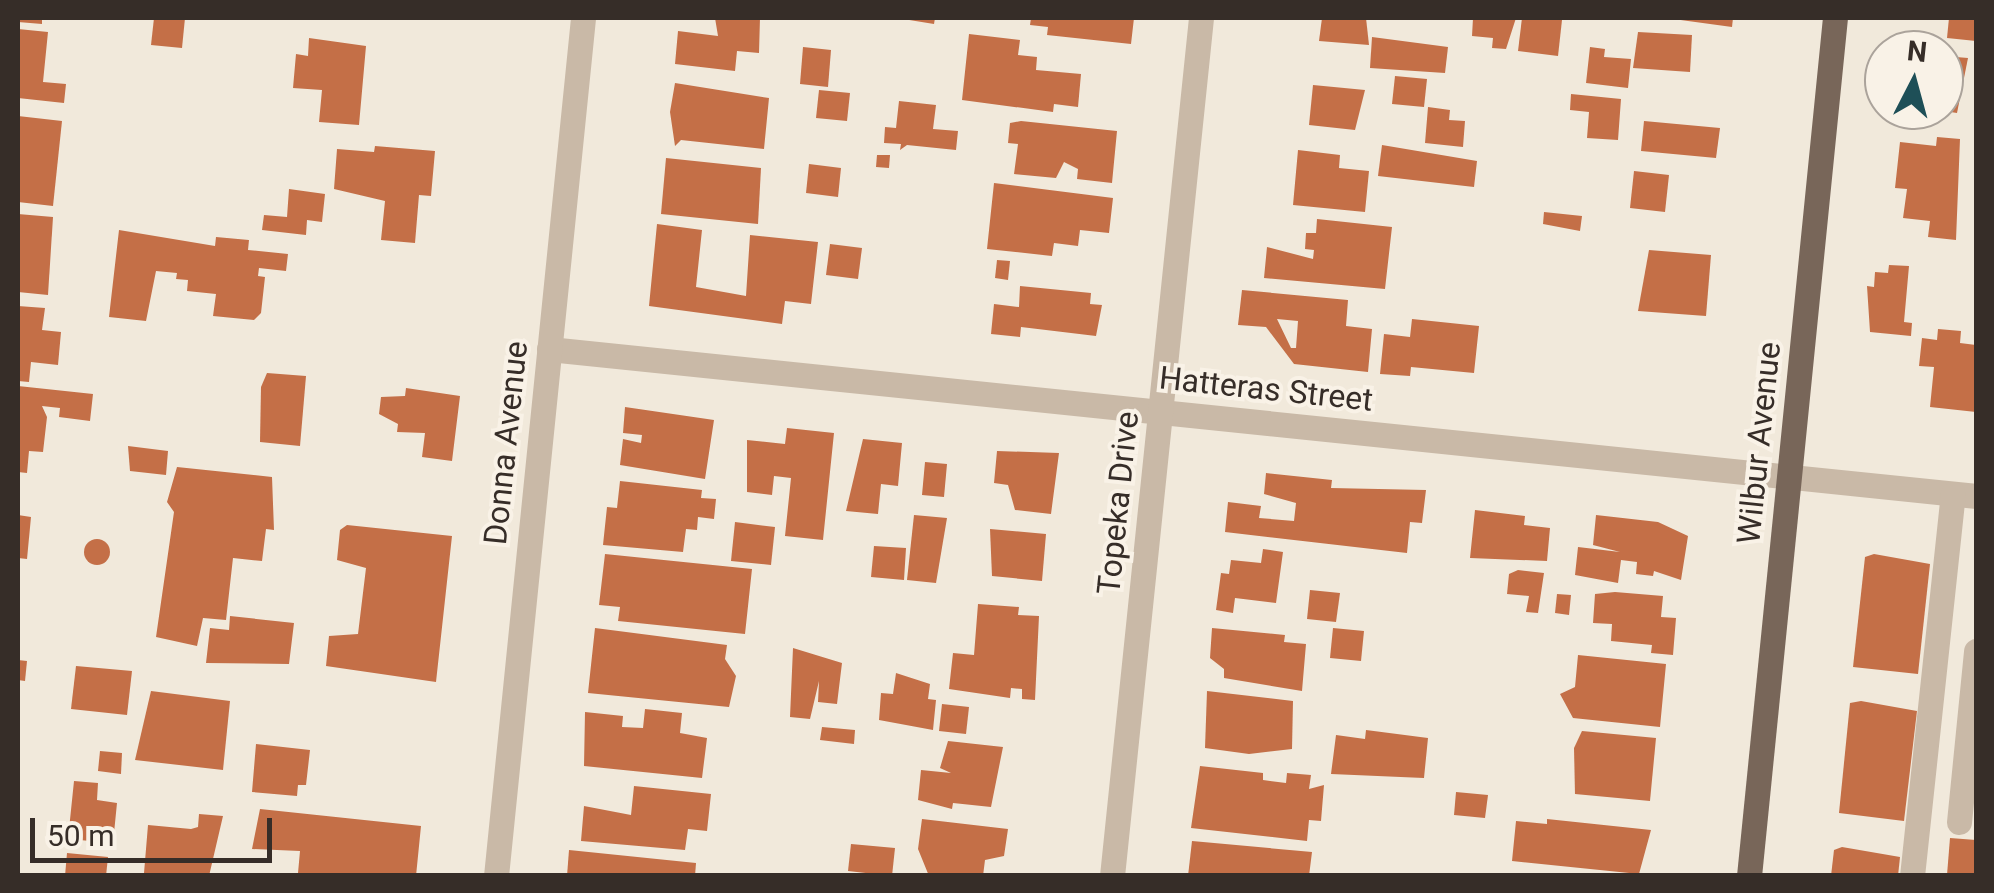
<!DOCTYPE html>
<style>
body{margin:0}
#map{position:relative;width:1994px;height:893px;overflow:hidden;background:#f1e9db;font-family:Roboto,sans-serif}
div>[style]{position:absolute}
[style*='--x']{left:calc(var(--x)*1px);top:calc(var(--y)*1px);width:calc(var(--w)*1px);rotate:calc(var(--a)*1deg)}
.building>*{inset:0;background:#c46f47}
.round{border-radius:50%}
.minor>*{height:25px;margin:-12.5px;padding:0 12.5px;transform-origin:12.5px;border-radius:12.5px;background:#c9b9a7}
.major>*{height:25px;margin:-12.5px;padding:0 12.5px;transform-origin:12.5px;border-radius:12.5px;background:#786659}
span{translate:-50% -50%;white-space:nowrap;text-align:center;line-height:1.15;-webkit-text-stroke:8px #f9f2e7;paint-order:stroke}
.street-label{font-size:32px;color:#362d28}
.frame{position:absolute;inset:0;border:20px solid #362d28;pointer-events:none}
.north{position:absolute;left:1864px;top:30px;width:100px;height:100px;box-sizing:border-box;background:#f9f2e7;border:2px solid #aba39b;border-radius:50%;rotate:6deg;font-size:28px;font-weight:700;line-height:40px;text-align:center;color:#362d28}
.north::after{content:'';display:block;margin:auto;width:35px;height:45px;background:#1e4f57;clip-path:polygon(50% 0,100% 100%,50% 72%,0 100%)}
.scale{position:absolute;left:30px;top:818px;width:242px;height:45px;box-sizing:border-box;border:5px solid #362d28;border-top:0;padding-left:12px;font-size:30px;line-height:35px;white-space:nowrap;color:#362d28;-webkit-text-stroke:8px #f9f2e7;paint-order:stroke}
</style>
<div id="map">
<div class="building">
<div style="clip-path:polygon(18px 18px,42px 18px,42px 24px,18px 22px)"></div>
<div style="clip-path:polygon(154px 18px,185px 18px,182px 48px,151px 45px)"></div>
<div style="clip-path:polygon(715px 18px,760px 18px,759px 53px,737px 51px,735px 71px,675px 64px,678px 31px,718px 36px)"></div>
<div style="clip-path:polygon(897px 18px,935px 18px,934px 24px)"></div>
<div style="clip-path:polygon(1031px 18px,1134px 18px,1131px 44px,1047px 35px,1048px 27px,1030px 25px)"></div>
<div style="clip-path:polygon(1322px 18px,1366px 18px,1369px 45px,1319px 41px)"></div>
<div style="clip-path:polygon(1473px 18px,1516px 18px,1506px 49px,1492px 48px,1493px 38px,1472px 36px)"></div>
<div style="clip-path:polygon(1522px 18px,1562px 20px,1558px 56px,1518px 51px)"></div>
<div style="clip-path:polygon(1666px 18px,1733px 18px,1732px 27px)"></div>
<div style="clip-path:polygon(1949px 18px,1976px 18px,1976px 41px,1947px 38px)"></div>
<div style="clip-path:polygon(18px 29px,48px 32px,43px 82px,66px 84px,64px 103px,18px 98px)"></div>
<div style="clip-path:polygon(1638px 32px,1692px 35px,1690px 72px,1633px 68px)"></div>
<div style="clip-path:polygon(969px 34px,1020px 40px,1018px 55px,1037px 57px,1036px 70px,1081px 74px,1078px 107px,1054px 104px,1053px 112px,962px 100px)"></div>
<div style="clip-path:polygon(1372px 37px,1448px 47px,1445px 73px,1370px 68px)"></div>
<div style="clip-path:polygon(309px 38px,366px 46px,359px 125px,319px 122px,322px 90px,293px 88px,296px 54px,308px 56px)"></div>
<div style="clip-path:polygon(803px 47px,831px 50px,828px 87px,800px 84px)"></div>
<div style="clip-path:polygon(1590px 47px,1605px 49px,1604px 57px,1631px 59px,1628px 88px,1586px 83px)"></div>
<div style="clip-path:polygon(1944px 56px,1968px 58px,1957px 113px,1944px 111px)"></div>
<div style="clip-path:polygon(1395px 76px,1427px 79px,1424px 107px,1392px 104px)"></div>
<div style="clip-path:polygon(675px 83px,769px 98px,764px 149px,681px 140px,675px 146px,670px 112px)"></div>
<div style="clip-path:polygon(1313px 85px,1365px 90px,1355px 130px,1309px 125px)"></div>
<div style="clip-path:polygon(819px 90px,850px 93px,847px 121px,816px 118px)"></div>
<div style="clip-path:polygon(1571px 94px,1621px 99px,1618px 140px,1587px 138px,1589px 112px,1570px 110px)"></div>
<div style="clip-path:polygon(899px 101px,936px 105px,933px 129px,958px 131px,956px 150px,907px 145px,900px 150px,901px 144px,884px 143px,885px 127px,896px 128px)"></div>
<div style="clip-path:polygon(1428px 107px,1450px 110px,1449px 120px,1465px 121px,1463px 147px,1425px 143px)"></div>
<div style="clip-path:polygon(18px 116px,62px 121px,53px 206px,18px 202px)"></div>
<div style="clip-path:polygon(1021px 121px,1117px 131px,1112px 183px,1077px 179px,1078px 169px,1064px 162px,1056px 178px,1014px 174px,1018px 144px,1008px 143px,1010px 123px)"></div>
<div style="clip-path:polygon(1644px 121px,1720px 128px,1716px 158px,1641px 151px)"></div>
<div style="clip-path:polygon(1937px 137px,1960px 139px,1956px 240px,1928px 237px,1930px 221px,1903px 218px,1907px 189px,1895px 188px,1900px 142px,1936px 146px)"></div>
<div style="clip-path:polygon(1382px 145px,1477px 161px,1474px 187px,1378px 176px)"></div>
<div style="clip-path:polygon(375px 146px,435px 151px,431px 196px,419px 195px,415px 243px,381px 240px,385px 201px,334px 189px,337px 149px,374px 152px)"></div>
<div style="clip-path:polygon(1298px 150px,1340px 155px,1339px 168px,1369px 171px,1365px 212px,1293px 205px)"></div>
<div style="clip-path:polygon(877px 155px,890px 155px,889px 168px,876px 167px)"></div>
<div style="clip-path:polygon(666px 158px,761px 168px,758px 224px,661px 214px)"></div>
<div style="clip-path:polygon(809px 164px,841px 168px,838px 197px,806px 193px)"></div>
<div style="clip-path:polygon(1634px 171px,1669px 175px,1665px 212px,1630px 208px)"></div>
<div style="clip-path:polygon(994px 183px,1113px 198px,1109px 233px,1080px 230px,1078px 246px,1054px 243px,1052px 256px,987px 249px)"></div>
<div style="clip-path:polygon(289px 189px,325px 194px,322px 222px,307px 220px,306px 235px,262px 230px,264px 215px,287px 217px)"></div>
<div style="clip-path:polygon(1544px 212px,1582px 216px,1580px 231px,1543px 224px)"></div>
<div style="clip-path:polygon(18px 214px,53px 217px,48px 295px,18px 292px)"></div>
<div style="clip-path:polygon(1317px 219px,1392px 227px,1385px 289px,1264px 278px,1267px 247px,1313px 259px,1314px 250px,1305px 249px,1306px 233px,1316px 233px)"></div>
<div style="clip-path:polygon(657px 224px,702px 230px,696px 287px,746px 296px,750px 235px,818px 242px,811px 304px,785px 301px,782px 324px,649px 306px)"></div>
<div style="clip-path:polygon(119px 230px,215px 246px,216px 237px,249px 240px,248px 250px,288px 254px,286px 271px,259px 268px,258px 276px,265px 277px,261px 313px,254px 320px,213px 316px,216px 294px,187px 291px,188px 280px,176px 279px,177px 273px,156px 271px,146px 321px,109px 317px)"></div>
<div style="clip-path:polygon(830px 244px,862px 248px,858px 279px,826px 275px)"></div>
<div style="clip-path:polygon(1649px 250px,1711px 255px,1706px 316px,1638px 311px)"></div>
<div style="clip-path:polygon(997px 260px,1010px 261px,1008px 280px,995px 278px)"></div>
<div style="clip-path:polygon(1889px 265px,1909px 266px,1904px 322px,1912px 323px,1911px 336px,1870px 332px,1867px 286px,1874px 287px,1875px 272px,1888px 273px)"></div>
<div style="clip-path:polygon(1020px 286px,1091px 293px,1090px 304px,1102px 305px,1096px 336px,1021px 327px,1020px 337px,991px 334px,994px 304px,1019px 307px)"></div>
<div style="clip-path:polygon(evenodd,1242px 290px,1348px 300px,1346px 326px,1372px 329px,1368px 372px,1294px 364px,1266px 327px,1238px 325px,1242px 290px,1277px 319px,1298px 321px,1296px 348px,1291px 348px,1277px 319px)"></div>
<div style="clip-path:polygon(18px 306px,45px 308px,42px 330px,61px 332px,58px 365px,31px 362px,29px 382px,18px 381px)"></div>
<div style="clip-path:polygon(1412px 319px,1479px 326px,1474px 373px,1411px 367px,1410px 376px,1380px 374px,1384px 334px,1410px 337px)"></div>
<div style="clip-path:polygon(1938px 329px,1961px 331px,1960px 343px,1976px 345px,1976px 412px,1930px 407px,1934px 367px,1919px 366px,1922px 338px,1937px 340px)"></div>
<div style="clip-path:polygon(267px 373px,306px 376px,300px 446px,260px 442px,261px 387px)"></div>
<div style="clip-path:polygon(18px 386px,93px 394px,90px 421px,59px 417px,60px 408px,42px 406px,47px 417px,43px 452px,29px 451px,27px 473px,18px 472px)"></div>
<div style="clip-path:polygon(406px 388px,460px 396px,452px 461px,422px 457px,425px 433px,397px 432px,398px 424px,379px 414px,381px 397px,405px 396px)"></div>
<div style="clip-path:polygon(625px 407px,714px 420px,705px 479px,620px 465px,623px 439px,641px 443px,642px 435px,623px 433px)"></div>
<div style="clip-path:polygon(787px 428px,834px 433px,823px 540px,785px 536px,791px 478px,774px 476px,772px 495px,747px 492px,747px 440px,785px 444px)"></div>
<div style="clip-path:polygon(863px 439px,902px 443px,898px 486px,881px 484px,878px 514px,846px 511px)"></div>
<div style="clip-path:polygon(128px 446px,168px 451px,166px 475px,130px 471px)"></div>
<div style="clip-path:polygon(997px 451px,1059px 453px,1051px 514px,1015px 510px,1008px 485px,994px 483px)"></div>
<div style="clip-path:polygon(925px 462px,947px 464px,944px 497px,922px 495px)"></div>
<div style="clip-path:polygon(177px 467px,272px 477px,274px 530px,266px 529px,262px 561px,233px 558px,226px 620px,203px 618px,197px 646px,156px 637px,174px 512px,167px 502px)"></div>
<div style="clip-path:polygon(1266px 473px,1332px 480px,1331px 488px,1426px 490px,1422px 523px,1410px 522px,1407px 553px,1225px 532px,1228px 502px,1261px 506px,1259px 518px,1294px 521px,1296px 503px,1264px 494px)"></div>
<div style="clip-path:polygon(620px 481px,702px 490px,701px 498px,716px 499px,714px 519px,698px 517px,697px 530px,686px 529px,683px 552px,603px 545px,607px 507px,617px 508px)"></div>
<div style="clip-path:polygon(1475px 510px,1525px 516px,1524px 525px,1550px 528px,1547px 561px,1470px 558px)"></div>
<div style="clip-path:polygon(18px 515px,31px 517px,27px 559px,18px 558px)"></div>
<div style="clip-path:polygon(914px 515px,947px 518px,936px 583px,907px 580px)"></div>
<div style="clip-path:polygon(1596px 515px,1658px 522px,1688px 536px,1681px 580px,1654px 571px,1653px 576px,1636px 574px,1637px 562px,1621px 560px,1618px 583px,1575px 575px,1578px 547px,1620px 552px,1593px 545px)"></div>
<div style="clip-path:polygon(735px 522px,775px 527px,771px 565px,731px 561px)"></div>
<div style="clip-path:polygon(347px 525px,452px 536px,436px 682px,326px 666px,329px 636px,358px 634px,366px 568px,337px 560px,340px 530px)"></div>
<div style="clip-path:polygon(990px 529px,1046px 534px,1042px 581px,992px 576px)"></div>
<div class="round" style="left:84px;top:539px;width:26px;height:26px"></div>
<div style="clip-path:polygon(874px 546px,906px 548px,904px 580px,871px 577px)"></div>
<div style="clip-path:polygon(1263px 549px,1283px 552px,1276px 603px,1235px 598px,1233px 613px,1216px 610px,1221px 573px,1229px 574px,1231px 560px,1261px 563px)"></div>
<div style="clip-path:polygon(605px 554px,752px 569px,745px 634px,618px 621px,620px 607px,599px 605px)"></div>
<div style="clip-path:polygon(1874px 554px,1930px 564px,1918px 674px,1853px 667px,1865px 557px)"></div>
<div style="clip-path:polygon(1518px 570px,1544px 573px,1538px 613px,1526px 612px,1529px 596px,1507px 594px,1509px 574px)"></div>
<div style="clip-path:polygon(1310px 590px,1340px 593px,1336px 622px,1307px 619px)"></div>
<div style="clip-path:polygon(1615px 592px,1663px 596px,1661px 617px,1676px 618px,1673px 655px,1651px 653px,1652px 645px,1611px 641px,1612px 624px,1593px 623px,1595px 594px)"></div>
<div style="clip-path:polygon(1557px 594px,1571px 595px,1569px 615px,1555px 613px)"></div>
<div style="clip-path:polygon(978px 604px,1019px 607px,1018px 615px,1039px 616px,1035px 700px,1022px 699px,1022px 689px,1011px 688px,1010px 698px,949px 689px,953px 653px,974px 655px)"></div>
<div style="clip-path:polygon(230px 616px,294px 623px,289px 664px,206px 663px,210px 628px,229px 630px)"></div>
<div style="clip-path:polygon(595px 628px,727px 645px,725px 659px,736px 676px,729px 707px,588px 693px)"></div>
<div style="clip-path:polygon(1212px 628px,1285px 635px,1284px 642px,1306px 644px,1302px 691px,1224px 678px,1224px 669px,1210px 658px)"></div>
<div style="clip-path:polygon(1333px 628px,1364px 631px,1361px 661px,1330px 658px)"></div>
<div style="clip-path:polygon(793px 648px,842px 663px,837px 704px,818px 702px,819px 681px,810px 719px,790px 717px)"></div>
<div style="clip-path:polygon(1578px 655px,1666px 664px,1660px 727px,1573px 718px,1560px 694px,1575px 687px)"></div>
<div style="clip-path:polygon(18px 660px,27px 661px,25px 681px,18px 680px)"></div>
<div style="clip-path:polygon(76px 666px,132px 671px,127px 715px,71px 709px)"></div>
<div style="clip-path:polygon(896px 673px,930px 684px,928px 699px,936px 700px,933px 730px,879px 720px,881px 693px,893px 694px)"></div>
<div style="clip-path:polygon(151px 691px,230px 701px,223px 770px,135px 760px)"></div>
<div style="clip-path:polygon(1207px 691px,1293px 701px,1292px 749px,1249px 754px,1205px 748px)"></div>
<div style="clip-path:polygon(1861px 701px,1917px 711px,1904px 821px,1839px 813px,1850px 703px)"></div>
<div style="clip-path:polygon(942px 704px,969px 707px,966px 734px,939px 731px)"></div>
<div style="clip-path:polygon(645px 709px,682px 713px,680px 733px,707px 738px,702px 778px,584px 766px,585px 712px,623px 716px,622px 727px,643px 728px)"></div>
<div style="clip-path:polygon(822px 727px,855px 730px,854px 744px,820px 740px)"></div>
<div style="clip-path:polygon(1366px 730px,1428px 738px,1424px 778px,1331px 774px,1336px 735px,1365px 739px)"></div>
<div style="clip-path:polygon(1582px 731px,1656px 738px,1650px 801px,1575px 794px,1574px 748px)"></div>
<div style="clip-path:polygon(948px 741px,1003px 747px,991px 807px,953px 803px,952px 809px,918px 800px,921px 770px,951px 773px,940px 768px)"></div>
<div style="clip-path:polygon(256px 744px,310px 750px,306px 785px,298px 785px,297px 796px,252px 792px)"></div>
<div style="clip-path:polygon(100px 751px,122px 753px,121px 774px,98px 771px)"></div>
<div style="clip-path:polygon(1200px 766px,1263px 773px,1263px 780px,1286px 783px,1287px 773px,1311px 775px,1309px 789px,1324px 785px,1321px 821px,1309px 820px,1307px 841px,1191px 828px)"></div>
<div style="clip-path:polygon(74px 781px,98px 783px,97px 800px,117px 803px,113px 843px,68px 839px)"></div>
<div style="clip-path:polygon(634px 786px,711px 794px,707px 831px,688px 829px,685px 850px,581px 841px,584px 806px,631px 815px)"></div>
<div style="clip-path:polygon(1456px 792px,1488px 795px,1485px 818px,1454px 815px)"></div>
<div style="clip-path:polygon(260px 809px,421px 826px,416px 876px,298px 873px,300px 851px,252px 849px)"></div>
<div style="clip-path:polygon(199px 814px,223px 816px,209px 876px,144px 873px,148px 825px,191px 829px,198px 827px)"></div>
<div style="clip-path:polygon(922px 819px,1008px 829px,1004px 856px,985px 860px,983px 876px,929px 876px,918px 849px)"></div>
<div style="clip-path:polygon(1547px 819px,1651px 830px,1639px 874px,1512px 861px,1516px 821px,1547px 824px)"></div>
<div style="clip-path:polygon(1950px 838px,1976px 840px,1976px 876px,1947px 875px)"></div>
<div style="clip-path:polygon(1192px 841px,1312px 852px,1309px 876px,1188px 876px)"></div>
<div style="clip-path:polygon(851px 844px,895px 848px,892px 876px,848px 871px)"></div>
<div style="clip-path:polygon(1842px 847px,1900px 857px,1898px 876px,1831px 876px,1834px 850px)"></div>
<div style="clip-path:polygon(569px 850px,696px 863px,695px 876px,567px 876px)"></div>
<div style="clip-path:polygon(67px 853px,108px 857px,106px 876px,65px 876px)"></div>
</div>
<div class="minor">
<div style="--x:549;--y:349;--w:1435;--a:5.88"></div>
<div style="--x:1959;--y:822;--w:172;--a:-84.3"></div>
<div style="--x:496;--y:876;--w:862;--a:-84.21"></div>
<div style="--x:1112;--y:876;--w:863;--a:-84.08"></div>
<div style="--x:1912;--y:876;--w:384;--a:-83.9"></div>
</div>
<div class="major">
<div style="--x:1749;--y:876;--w:862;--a:-84.28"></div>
</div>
<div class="street-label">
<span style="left:1266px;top:389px;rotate:6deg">Hatteras Street</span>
<span style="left:506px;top:443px;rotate:-84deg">Donna Avenue</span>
<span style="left:1759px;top:443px;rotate:-84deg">Wilbur Avenue</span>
<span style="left:1118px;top:503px;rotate:-84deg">Topeka Drive</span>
</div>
<div class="frame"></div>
<div class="north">N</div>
<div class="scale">50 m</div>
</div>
